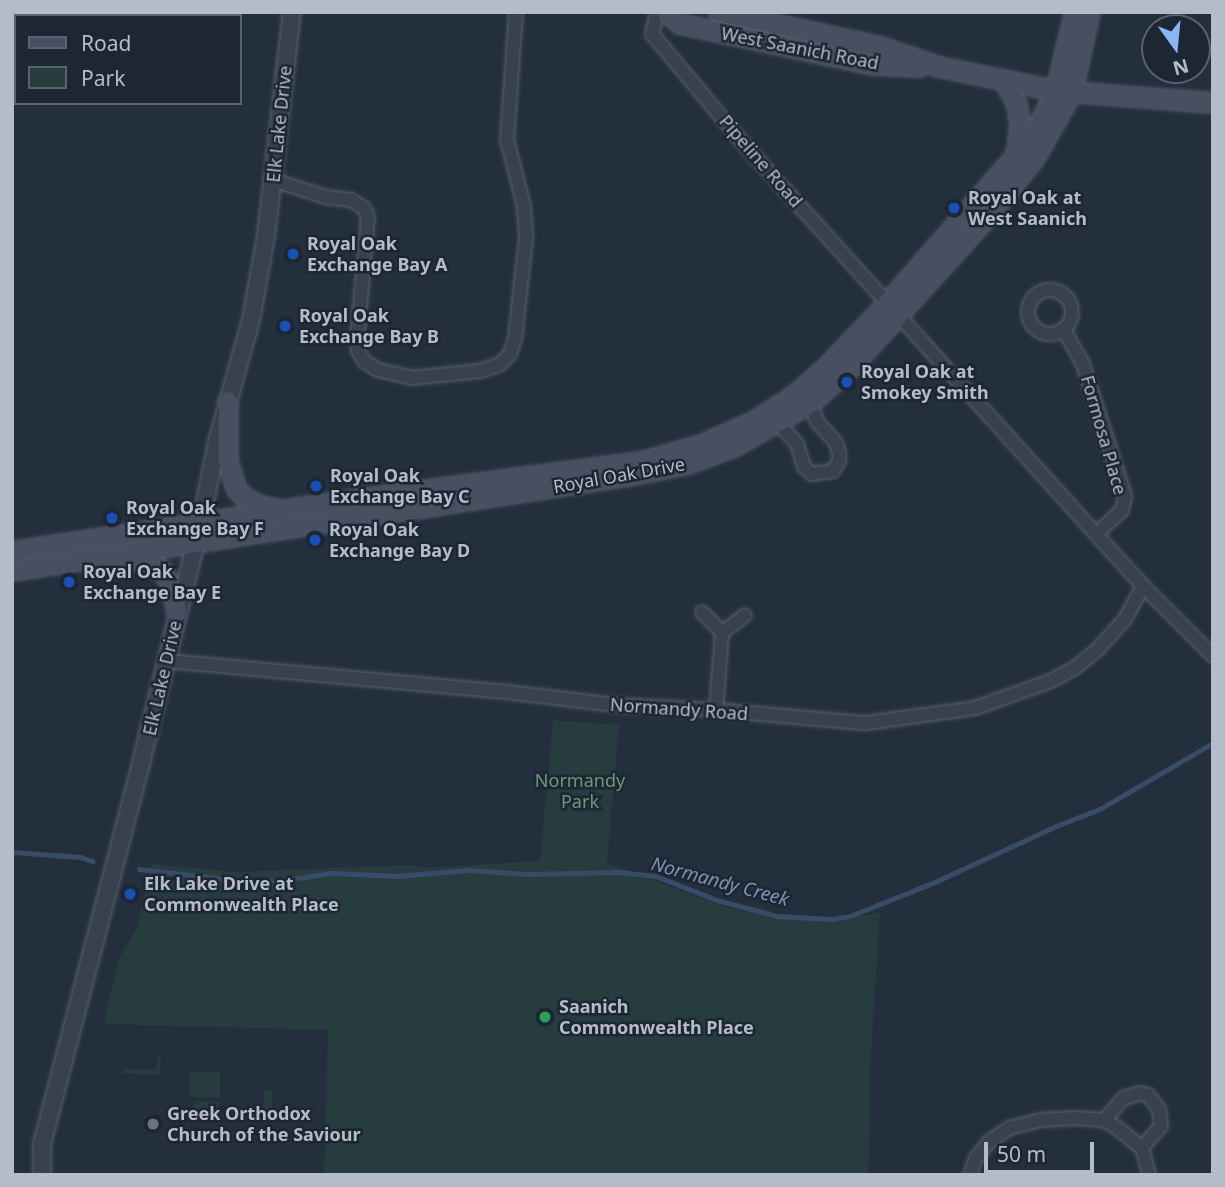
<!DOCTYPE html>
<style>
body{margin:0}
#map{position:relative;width:1225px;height:1187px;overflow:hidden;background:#242f3e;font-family:"Noto Sans",sans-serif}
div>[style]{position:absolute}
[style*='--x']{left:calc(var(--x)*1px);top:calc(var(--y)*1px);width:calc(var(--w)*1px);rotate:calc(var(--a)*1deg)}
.green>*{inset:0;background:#263c3f}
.stream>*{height:4.5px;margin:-2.25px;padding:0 2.25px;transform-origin:2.25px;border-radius:2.25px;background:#394c67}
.roads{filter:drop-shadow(0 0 2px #565f6c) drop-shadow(0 0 2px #565f6c)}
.minor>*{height:12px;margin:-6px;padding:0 6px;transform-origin:6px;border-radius:6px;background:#38414e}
.minor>.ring{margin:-6px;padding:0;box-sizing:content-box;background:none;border:12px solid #38414e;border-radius:50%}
.tertiary>*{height:16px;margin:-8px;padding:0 8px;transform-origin:8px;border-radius:8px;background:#38414e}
.secondary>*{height:18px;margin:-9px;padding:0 9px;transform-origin:9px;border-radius:9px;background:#465061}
.dots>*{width:19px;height:19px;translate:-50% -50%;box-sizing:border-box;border:4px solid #1d2633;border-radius:50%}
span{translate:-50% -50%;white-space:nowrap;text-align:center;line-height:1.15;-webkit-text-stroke:5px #1d2633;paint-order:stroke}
.street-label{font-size:18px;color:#b4bcc9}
.poi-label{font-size:18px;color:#b4bcc9;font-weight:700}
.left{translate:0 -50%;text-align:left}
.park-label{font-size:18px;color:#6b9a76}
.water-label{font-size:19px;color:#7c92b1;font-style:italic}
.frame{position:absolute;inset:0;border:14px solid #b4bcc9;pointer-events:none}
.legend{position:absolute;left:14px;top:14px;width:228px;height:91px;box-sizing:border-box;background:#1d2633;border:2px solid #59626f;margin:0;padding:9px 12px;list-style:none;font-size:21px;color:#b4bcc9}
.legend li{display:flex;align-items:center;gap:14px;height:35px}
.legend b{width:35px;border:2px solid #59626f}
.north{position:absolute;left:1141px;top:14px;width:70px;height:70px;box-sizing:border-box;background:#1d2633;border:2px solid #59626f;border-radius:50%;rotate:165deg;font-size:19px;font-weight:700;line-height:28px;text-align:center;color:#b4bcc9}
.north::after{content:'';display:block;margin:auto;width:24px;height:32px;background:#8ab4f8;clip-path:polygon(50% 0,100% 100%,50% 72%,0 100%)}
.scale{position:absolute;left:984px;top:1142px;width:110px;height:32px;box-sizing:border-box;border:4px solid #b4bcc9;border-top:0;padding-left:9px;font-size:21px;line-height:24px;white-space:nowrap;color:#b4bcc9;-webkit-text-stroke:5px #1d2633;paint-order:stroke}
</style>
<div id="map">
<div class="green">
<div style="clip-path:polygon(553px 720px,619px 725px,607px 863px,731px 909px,791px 918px,840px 920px,880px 912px,871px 1052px,868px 1175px,324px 1175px,328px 1030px,104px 1024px,118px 960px,136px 930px,152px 864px,236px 872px,410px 865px,426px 868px,540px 861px)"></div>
<div style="clip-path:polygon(158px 1056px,161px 1058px,159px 1075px,122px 1073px,123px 1069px,156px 1070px)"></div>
<div style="clip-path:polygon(190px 1072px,220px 1072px,220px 1098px,190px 1097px)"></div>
<div style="clip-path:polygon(264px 1091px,272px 1091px,272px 1114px,263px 1114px)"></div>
<div style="clip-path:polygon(194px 1101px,217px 1102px,219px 1112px,216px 1115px,204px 1115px,204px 1109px,194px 1108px)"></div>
</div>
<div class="stream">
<div style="--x:12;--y:852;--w:68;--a:4.2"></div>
<div style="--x:80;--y:857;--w:13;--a:18"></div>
<div style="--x:139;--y:869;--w:105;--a:6.6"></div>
<div style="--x:243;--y:881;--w:34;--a:0"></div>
<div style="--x:277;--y:881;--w:56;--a:-8.3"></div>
<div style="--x:332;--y:873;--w:65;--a:2.6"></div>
<div style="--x:397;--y:876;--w:70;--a:-4.9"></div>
<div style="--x:467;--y:870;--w:62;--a:3.7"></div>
<div style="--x:529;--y:874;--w:89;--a:-1.3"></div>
<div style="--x:618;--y:872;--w:38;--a:6"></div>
<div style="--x:656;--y:876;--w:66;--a:21.5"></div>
<div style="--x:717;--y:900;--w:62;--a:14.9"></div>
<div style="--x:777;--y:916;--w:55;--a:3.1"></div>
<div style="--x:832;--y:919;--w:18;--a:-9"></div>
<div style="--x:850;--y:916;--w:92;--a:-21.8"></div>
<div style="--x:935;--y:882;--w:133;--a:-24.8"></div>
<div style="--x:1056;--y:826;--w:47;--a:-21.1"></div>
<div style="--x:1100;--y:809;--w:131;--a:-30.3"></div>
</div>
<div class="roads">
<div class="minor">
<div style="--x:657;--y:12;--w:23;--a:103"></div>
<div style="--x:652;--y:34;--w:151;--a:50.1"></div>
<div style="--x:749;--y:150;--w:588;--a:47.9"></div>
<div style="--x:1143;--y:586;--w:99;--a:45"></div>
<div style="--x:273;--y:180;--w:56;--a:17.8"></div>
<div style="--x:326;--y:197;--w:25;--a:7"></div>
<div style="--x:351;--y:200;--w:15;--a:32"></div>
<div style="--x:364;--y:208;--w:10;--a:66"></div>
<div style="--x:368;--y:217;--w:123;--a:95.1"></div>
<div style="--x:357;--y:340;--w:11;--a:85"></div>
<div style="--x:358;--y:351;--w:13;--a:58"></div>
<div style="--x:365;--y:362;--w:15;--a:32"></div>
<div style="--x:378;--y:370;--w:35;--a:13"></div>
<div style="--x:412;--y:378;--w:68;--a:-5.9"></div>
<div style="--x:480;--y:371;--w:20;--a:-18"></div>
<div style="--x:499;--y:365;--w:16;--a:-45"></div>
<div style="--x:510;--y:354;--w:16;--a:-72"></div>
<div style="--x:515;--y:339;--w:103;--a:-83.8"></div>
<div style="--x:526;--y:237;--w:31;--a:-94"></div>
<div style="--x:524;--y:206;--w:68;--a:-104.4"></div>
<div style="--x:507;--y:140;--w:128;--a:-86"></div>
<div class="ring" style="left:1028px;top:290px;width:32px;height:32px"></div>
<div style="--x:1064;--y:330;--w:39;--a:61"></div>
<div style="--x:1083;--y:364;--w:139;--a:72.3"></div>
<div style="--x:1125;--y:496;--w:14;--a:102"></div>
<div style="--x:1122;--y:510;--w:35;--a:137"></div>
<div style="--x:779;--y:424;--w:27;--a:48"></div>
<div style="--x:797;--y:444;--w:24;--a:73"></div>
<div style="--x:804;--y:467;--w:11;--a:41"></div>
<div style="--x:812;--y:474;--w:21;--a:-8"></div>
<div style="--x:833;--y:471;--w:12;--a:-59"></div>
<div style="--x:839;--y:461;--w:8;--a:-90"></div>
<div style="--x:839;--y:453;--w:10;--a:-107"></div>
<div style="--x:836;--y:443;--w:30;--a:-131"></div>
<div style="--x:816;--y:420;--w:18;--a:-106"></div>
<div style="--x:702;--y:612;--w:29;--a:46"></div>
<div style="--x:167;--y:661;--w:333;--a:5.2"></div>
<div style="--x:499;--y:691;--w:117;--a:6.9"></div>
<div style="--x:615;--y:705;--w:101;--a:2.8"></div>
<div style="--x:716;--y:710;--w:151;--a:5"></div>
<div style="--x:866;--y:723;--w:110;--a:-7.8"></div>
<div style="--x:975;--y:708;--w:81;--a:-19.6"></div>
<div style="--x:1051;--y:681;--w:29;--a:-29"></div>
<div style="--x:1076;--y:667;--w:28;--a:-39"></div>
<div style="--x:1098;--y:649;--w:40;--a:-48"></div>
<div style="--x:1125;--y:619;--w:38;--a:-61"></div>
<div style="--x:716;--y:710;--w:77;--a:-85.5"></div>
<div style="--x:722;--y:633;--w:29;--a:-38"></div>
<div style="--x:1104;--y:1120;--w:30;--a:-48"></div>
<div style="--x:1124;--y:1098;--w:17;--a:-17"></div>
<div style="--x:1140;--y:1093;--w:8;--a:14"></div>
<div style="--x:1148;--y:1095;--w:18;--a:52"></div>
<div style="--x:1159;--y:1109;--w:17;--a:83"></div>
<div style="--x:1161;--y:1126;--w:29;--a:131"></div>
<div style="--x:970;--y:1175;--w:18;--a:-71"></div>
<div style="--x:976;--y:1158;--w:22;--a:-51"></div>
<div style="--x:990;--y:1141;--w:23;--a:-34"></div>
<div style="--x:1009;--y:1128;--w:32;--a:-14"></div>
<div style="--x:1040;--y:1120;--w:36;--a:-3"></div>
<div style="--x:1076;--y:1118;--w:28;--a:4"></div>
<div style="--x:1104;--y:1120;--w:14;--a:30"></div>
<div style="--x:1116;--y:1127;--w:33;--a:39"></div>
<div style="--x:1142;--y:1148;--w:28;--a:75"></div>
</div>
<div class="tertiary">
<div style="--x:42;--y:1175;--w:31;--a:-90"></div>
<div style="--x:42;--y:1144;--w:398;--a:-75.4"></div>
<div style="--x:142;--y:759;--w:244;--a:-76"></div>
<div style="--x:201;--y:522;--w:86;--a:-78.6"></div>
<div style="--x:218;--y:438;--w:123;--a:-74.4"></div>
<div style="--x:251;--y:320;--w:85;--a:-79.9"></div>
<div style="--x:266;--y:236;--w:226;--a:-83.4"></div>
</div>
<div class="secondary">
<div style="--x:666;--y:12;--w:18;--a:41"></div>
<div style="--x:680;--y:24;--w:198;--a:11.9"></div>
<div style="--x:874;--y:65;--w:46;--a:2.5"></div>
<div style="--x:719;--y:12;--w:165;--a:12.3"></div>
<div style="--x:880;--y:47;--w:62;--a:18.7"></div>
<div style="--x:939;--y:67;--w:119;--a:11.6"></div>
<div style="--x:1056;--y:91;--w:157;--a:4.4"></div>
<div style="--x:1004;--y:81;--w:26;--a:61"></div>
<div style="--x:1017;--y:104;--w:22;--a:82"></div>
<div style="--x:1020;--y:126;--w:26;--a:97"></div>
<div style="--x:228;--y:401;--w:60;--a:90"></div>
<div style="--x:228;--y:461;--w:30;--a:73"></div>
<div style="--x:237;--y:490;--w:11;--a:45"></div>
<div style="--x:245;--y:498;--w:18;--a:27"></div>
<div style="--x:261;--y:506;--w:14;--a:12"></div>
<div style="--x:12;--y:552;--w:351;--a:-8.7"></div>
<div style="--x:359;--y:499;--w:290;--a:-7.5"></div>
<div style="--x:646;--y:461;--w:58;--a:-15.9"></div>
<div style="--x:702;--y:445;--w:60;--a:-24.4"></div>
<div style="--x:757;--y:420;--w:44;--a:-33"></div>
<div style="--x:794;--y:396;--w:44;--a:-41.3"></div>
<div style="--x:827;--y:367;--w:88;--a:-46.4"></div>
<div style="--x:888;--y:303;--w:201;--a:-49"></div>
<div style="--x:1020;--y:151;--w:32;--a:-54"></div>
<div style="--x:1039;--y:125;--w:38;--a:-63"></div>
<div style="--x:1056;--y:91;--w:81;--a:-76.5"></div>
<div style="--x:125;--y:560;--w:25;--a:5"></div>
<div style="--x:150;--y:562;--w:14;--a:34"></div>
<div style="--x:162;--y:570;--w:20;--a:60"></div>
<div style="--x:172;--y:587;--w:26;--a:79"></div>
<div style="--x:12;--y:571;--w:629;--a:-8.77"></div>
<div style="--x:634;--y:475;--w:55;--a:-11.5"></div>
<div style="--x:688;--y:464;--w:51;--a:-20.6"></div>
<div style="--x:736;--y:446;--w:86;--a:-29.8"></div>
<div style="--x:811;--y:403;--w:50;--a:-41"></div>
<div style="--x:849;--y:370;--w:216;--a:-47.8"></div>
<div style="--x:994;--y:210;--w:66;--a:-51.7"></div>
<div style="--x:1035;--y:158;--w:75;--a:-60.4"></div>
<div style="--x:1072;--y:93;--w:83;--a:-77.5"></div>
</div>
</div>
<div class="dots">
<div style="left:954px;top:208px;background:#1a4fb4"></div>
<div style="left:293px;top:254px;background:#1a4fb4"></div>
<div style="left:285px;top:326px;background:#1a4fb4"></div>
<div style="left:847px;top:382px;background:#1a4fb4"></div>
<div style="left:316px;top:486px;background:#1a4fb4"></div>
<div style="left:112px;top:518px;background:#1a4fb4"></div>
<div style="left:315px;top:540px;background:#1a4fb4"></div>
<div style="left:69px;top:582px;background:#1a4fb4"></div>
<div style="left:130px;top:894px;background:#1a4fb4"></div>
<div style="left:545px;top:1017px;background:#2e9e5b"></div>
<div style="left:153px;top:1124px;background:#6b7280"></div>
</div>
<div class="street-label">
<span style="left:800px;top:48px;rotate:11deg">West Saanich Road</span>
<span style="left:279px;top:124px;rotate:-84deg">Elk Lake Drive</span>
<span style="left:761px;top:161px;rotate:49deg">Pipeline Road</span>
<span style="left:1104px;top:435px;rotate:74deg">Formosa Place</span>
<span style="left:619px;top:475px;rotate:-10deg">Royal Oak Drive</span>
<span style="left:162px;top:678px;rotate:-77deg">Elk Lake Drive</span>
<span style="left:679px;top:709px;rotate:4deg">Normandy Road</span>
</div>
<div class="poi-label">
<span class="left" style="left:968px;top:208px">Royal Oak at<br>West Saanich</span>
<span class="left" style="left:307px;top:254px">Royal Oak<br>Exchange Bay A</span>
<span class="left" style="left:299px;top:326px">Royal Oak<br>Exchange Bay B</span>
<span class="left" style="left:861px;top:382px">Royal Oak at<br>Smokey Smith</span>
<span class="left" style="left:330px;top:486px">Royal Oak<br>Exchange Bay C</span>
<span class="left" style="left:126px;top:518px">Royal Oak<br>Exchange Bay F</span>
<span class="left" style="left:329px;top:540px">Royal Oak<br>Exchange Bay D</span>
<span class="left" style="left:83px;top:582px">Royal Oak<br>Exchange Bay E</span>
<span class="left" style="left:144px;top:894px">Elk Lake Drive at<br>Commonwealth Place</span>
<span class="left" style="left:559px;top:1017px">Saanich<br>Commonwealth Place</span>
<span class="left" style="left:167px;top:1124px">Greek Orthodox<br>Church of the Saviour</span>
</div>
<div class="park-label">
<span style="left:580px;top:791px">Normandy<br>Park</span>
</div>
<div class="water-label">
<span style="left:720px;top:882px;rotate:15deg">Normandy Creek</span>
</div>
<div class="frame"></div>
<ul class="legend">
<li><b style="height:9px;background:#465061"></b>Road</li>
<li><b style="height:19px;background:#263c3f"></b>Park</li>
</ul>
<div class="north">N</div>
<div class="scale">50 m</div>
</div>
